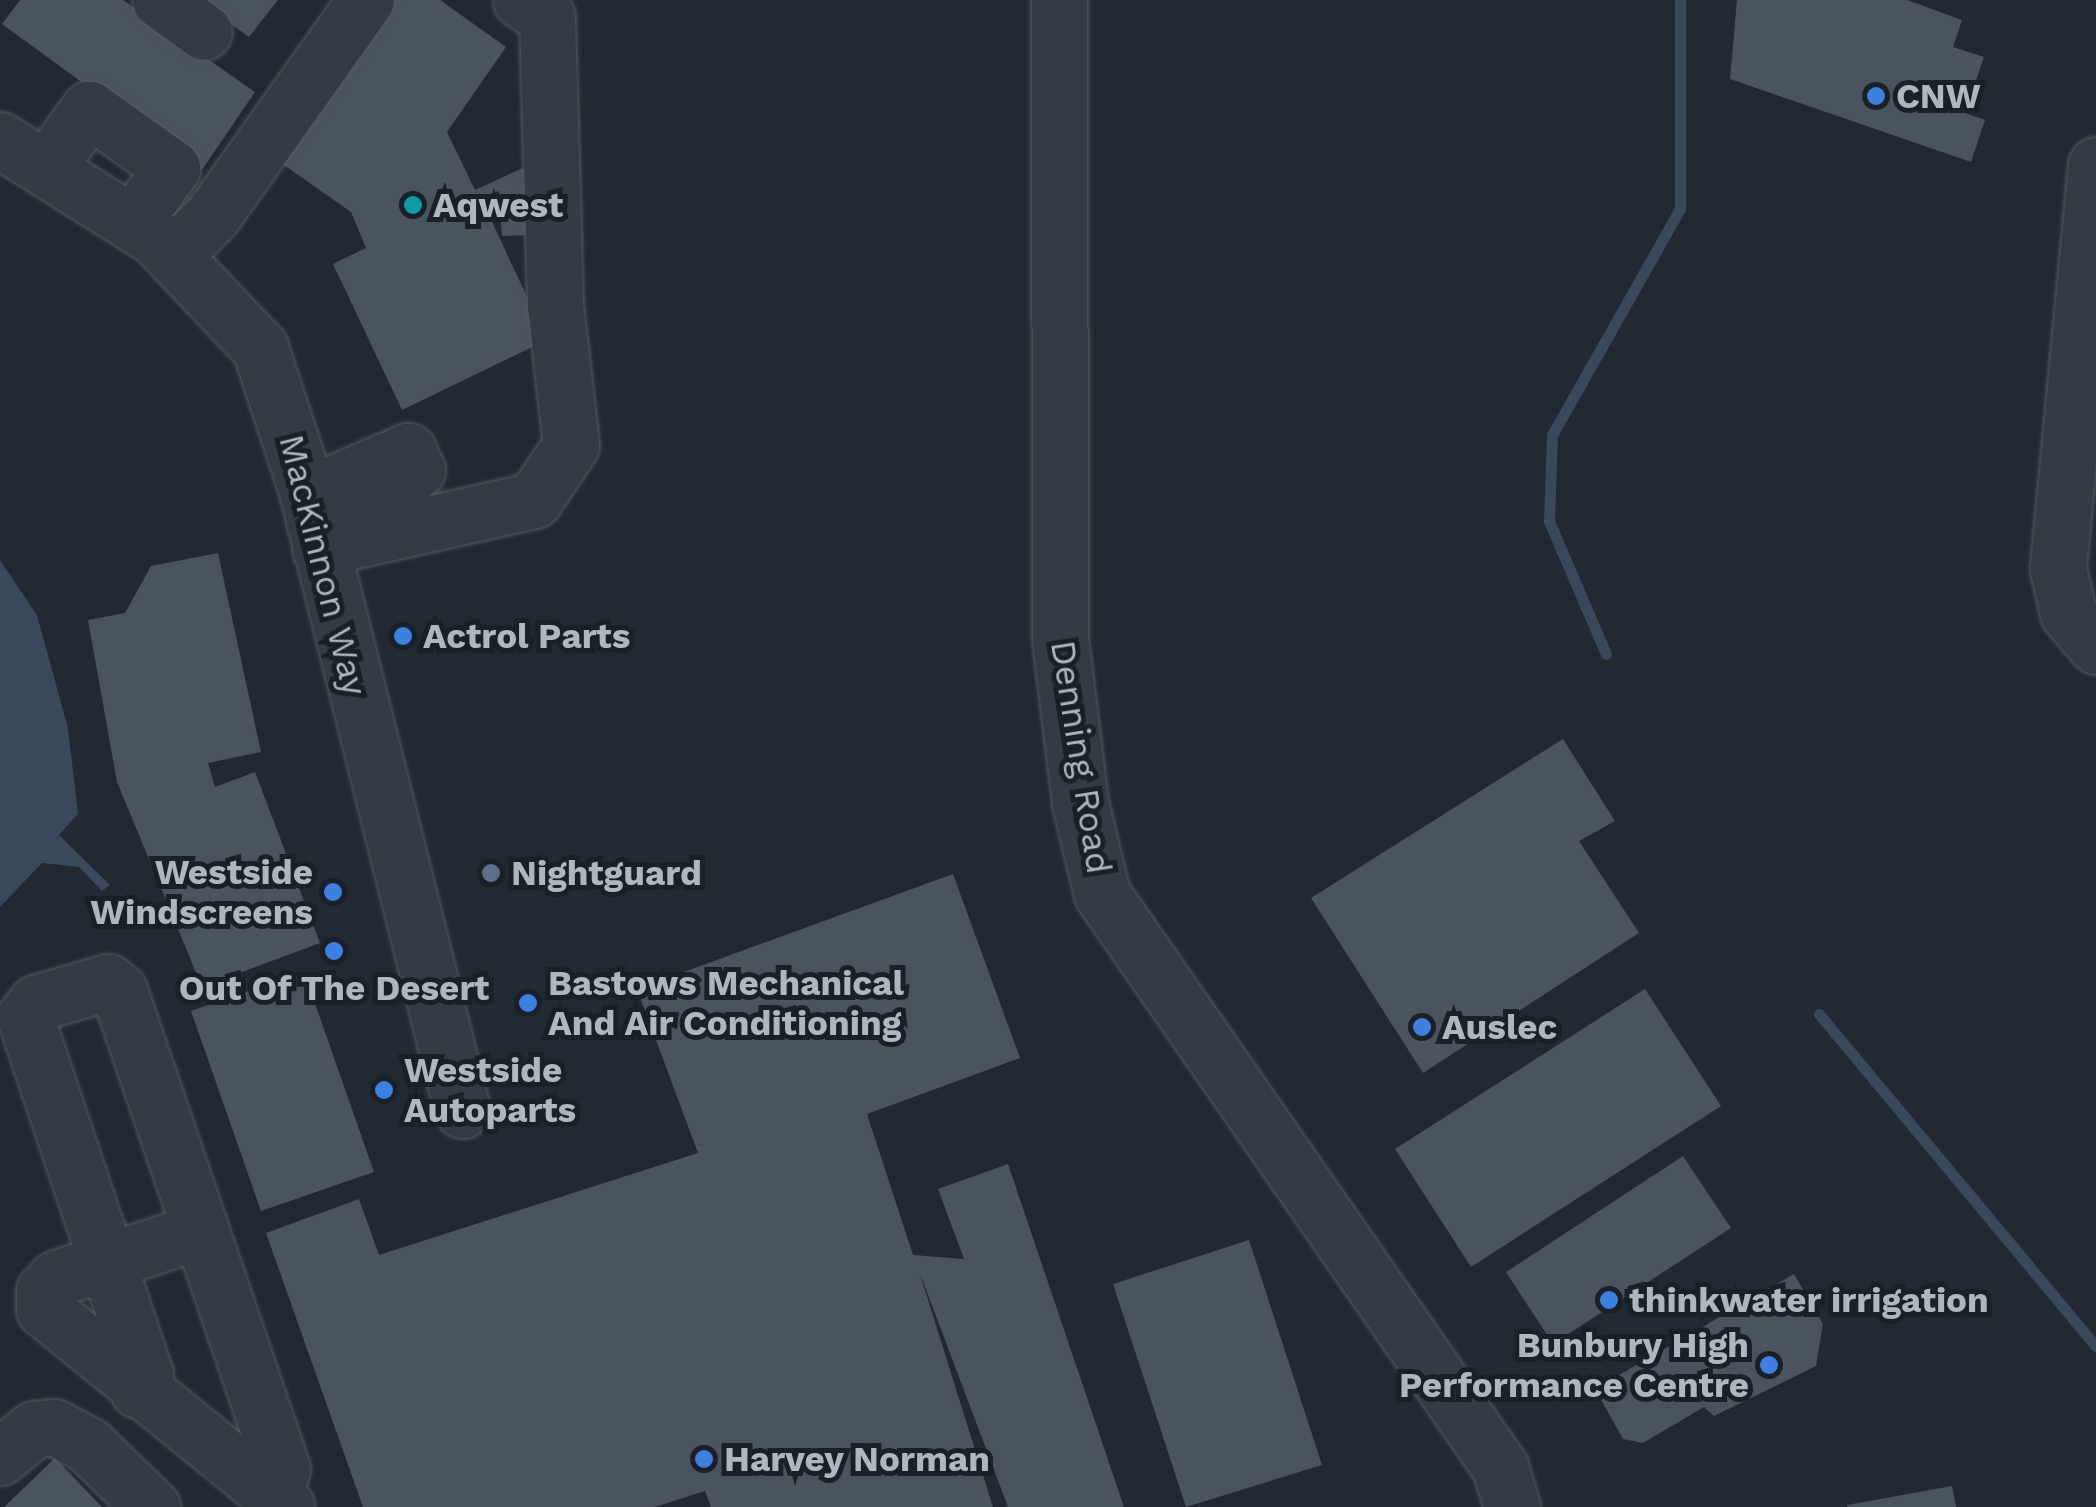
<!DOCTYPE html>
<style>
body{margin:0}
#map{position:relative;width:2096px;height:1507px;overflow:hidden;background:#212933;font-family:"Work Sans",sans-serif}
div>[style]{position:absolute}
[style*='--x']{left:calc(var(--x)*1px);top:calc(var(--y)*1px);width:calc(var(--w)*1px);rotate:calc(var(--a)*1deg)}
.water>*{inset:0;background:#39485a}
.stream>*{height:11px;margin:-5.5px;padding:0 5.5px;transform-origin:5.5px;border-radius:5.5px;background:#39485a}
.building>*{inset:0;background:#4a545e}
.roads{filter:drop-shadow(0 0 2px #525961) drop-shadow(0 0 2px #525961)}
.minor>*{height:55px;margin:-27.5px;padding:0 27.5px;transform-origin:27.5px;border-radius:27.5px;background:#343b44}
.dots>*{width:28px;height:28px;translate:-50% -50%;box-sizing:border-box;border:5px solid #1a2028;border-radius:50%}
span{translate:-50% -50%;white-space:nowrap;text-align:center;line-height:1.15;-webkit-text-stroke:10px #1a2028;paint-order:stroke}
.poi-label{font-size:35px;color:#afb6c0;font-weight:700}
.left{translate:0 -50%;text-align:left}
.right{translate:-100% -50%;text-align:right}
.street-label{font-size:35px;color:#afb6c0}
</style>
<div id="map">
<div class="water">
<div style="clip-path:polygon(0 560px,37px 615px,68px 728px,78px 814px,59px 835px,110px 885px,102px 891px,79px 867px,42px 863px,0 907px)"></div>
</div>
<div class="stream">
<div style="--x:1606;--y:654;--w:145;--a:-113.2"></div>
<div style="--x:1549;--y:521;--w:86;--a:-88"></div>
<div style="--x:1552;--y:435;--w:260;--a:-60.5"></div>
<div style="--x:1680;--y:209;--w:209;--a:-90"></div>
<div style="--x:1819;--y:1014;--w:432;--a:50.2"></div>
</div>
<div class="building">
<div style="clip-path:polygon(20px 0,123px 0,255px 92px,202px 170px,2px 24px)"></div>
<div style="clip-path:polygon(198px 0,278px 0,249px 37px)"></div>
<div style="clip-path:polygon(385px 0,440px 0,506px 47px,447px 132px,475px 190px,525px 167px,534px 235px,502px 236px,499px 191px,481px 198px,547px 340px,402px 410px,333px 264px,366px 248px,351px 212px,274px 158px)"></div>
<div style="clip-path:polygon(1737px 0,1907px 0,1962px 20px,1953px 47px,1984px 57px,1965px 113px,1985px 120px,1971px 162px,1730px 79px)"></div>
<div style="clip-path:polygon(218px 553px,261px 752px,208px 763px,215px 787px,255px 772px,320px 943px,202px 987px,117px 782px,88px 620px,125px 613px,151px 566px)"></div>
<div style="clip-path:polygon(1563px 739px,1615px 821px,1579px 841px,1639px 933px,1423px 1073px,1311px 898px)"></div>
<div style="clip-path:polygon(953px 874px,1020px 1058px,867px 1114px,913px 1255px,964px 1259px,938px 1189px,1008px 1164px,1124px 1507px,1008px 1507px,919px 1271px,993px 1507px,711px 1507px,705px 1491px,655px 1507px,363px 1507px,266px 1233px,359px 1199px,379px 1255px,698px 1153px,637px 989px)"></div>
<div style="clip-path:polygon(304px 972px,374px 1172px,261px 1211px,191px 1011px)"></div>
<div style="clip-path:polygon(1645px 989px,1721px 1106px,1471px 1267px,1395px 1149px)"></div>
<div style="clip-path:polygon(1683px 1156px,1731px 1228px,1553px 1344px,1506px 1272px)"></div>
<div style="clip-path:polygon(1249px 1240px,1322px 1465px,1186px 1507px,1113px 1284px)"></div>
<div style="clip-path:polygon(1794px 1274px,1823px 1324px,1816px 1366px,1714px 1416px,1704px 1407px,1643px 1443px,1623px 1439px,1595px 1389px)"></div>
<div style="clip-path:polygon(55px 1458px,102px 1507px,4px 1507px)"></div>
<div style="clip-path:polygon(1952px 1486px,1956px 1507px,1847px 1507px,1847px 1505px)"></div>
</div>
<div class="roads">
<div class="minor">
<div style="--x:160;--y:0;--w:54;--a:36"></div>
<div style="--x:1059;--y:0;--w:639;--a:89.91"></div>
<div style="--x:1060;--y:639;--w:165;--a:83"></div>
<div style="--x:1080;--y:803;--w:94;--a:76.4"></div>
<div style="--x:1102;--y:894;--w:698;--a:55.22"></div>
<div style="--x:1500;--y:1467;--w:42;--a:73.3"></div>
<div style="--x:0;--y:140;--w:184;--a:32.1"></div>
<div style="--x:156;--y:238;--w:151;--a:46.6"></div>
<div style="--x:260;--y:348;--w:154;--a:71.8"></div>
<div style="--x:308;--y:494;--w:635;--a:75.96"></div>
<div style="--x:49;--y:164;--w:68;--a:-54"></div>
<div style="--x:89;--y:109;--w:102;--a:35.4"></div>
<div style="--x:172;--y:168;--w:67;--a:125.8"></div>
<div style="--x:2096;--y:165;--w:406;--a:95.4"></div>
<div style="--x:2058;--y:569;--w:45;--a:77.2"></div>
<div style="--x:2068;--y:613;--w:43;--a:49.7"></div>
<div style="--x:174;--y:254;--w:55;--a:-45"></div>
<div style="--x:213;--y:215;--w:264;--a:-54.6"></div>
<div style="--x:308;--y:494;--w:109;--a:-23.3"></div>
<div style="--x:408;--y:451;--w:21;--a:65"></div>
<div style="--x:417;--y:470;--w:115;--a:153.7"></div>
<div style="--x:320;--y:548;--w:219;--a:-12.6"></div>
<div style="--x:534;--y:500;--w:66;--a:-56.1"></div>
<div style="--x:571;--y:445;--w:142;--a:-96.5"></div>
<div style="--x:555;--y:304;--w:287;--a:-91.6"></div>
<div style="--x:547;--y:17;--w:31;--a:-147"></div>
<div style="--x:199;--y:1231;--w:150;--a:161.7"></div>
<div style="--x:57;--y:1278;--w:18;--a:135"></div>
<div style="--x:44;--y:1291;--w:18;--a:90"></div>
<div style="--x:44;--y:1309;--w:313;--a:39.2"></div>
<div style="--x:138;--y:1390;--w:17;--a:-65"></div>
<div style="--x:145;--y:1375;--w:378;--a:-108.5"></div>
<div style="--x:25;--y:1017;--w:18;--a:-52"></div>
<div style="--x:36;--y:1003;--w:75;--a:-16.3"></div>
<div style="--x:108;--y:982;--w:14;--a:39"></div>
<div style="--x:119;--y:991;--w:505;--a:71.17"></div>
<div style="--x:282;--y:1469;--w:29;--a:110"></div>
<div style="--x:0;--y:1457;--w:44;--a:-39.5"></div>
<div style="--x:34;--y:1429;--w:20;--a:-6"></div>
<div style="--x:54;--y:1427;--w:40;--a:28"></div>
<div style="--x:89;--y:1446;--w:88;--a:44.1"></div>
</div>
</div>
<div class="dots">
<div style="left:1876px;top:96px;background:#3f7fe0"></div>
<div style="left:413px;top:205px;background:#0f9aa8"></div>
<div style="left:403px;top:636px;background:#3f7fe0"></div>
<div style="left:491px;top:873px;background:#5c6f8a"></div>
<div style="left:333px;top:892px;background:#3f7fe0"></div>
<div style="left:334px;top:951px;background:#3f7fe0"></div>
<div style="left:528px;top:1003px;background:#3f7fe0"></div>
<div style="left:1422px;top:1027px;background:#3f7fe0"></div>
<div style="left:384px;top:1090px;background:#3f7fe0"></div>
<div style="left:1609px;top:1300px;background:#3f7fe0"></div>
<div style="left:1769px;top:1365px;background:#3f7fe0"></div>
<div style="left:704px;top:1459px;background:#3f7fe0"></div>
</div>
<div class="poi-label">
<span class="left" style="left:1896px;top:96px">CNW</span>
<span class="left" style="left:433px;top:205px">Aqwest</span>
<span class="left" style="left:423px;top:636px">Actrol Parts</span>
<span class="right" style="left:313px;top:892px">Westside<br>Windscreens</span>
<span class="left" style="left:511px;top:873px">Nightguard</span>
<span class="left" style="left:548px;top:1003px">Bastows Mechanical<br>And Air Conditioning</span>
<span style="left:334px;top:988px">Out Of The Desert</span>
<span class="left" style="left:1442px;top:1027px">Auslec</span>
<span class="left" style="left:404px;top:1090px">Westside<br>Autoparts</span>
<span class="left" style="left:1629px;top:1300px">thinkwater irrigation</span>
<span class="right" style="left:1749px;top:1365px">Bunbury High<br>Performance Centre</span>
<span class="left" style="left:724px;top:1459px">Harvey Norman</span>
</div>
<div class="street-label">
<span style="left:323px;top:565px;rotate:76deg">MacKinnon Way</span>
<span style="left:1081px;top:757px;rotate:81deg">Denning Road</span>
</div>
</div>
